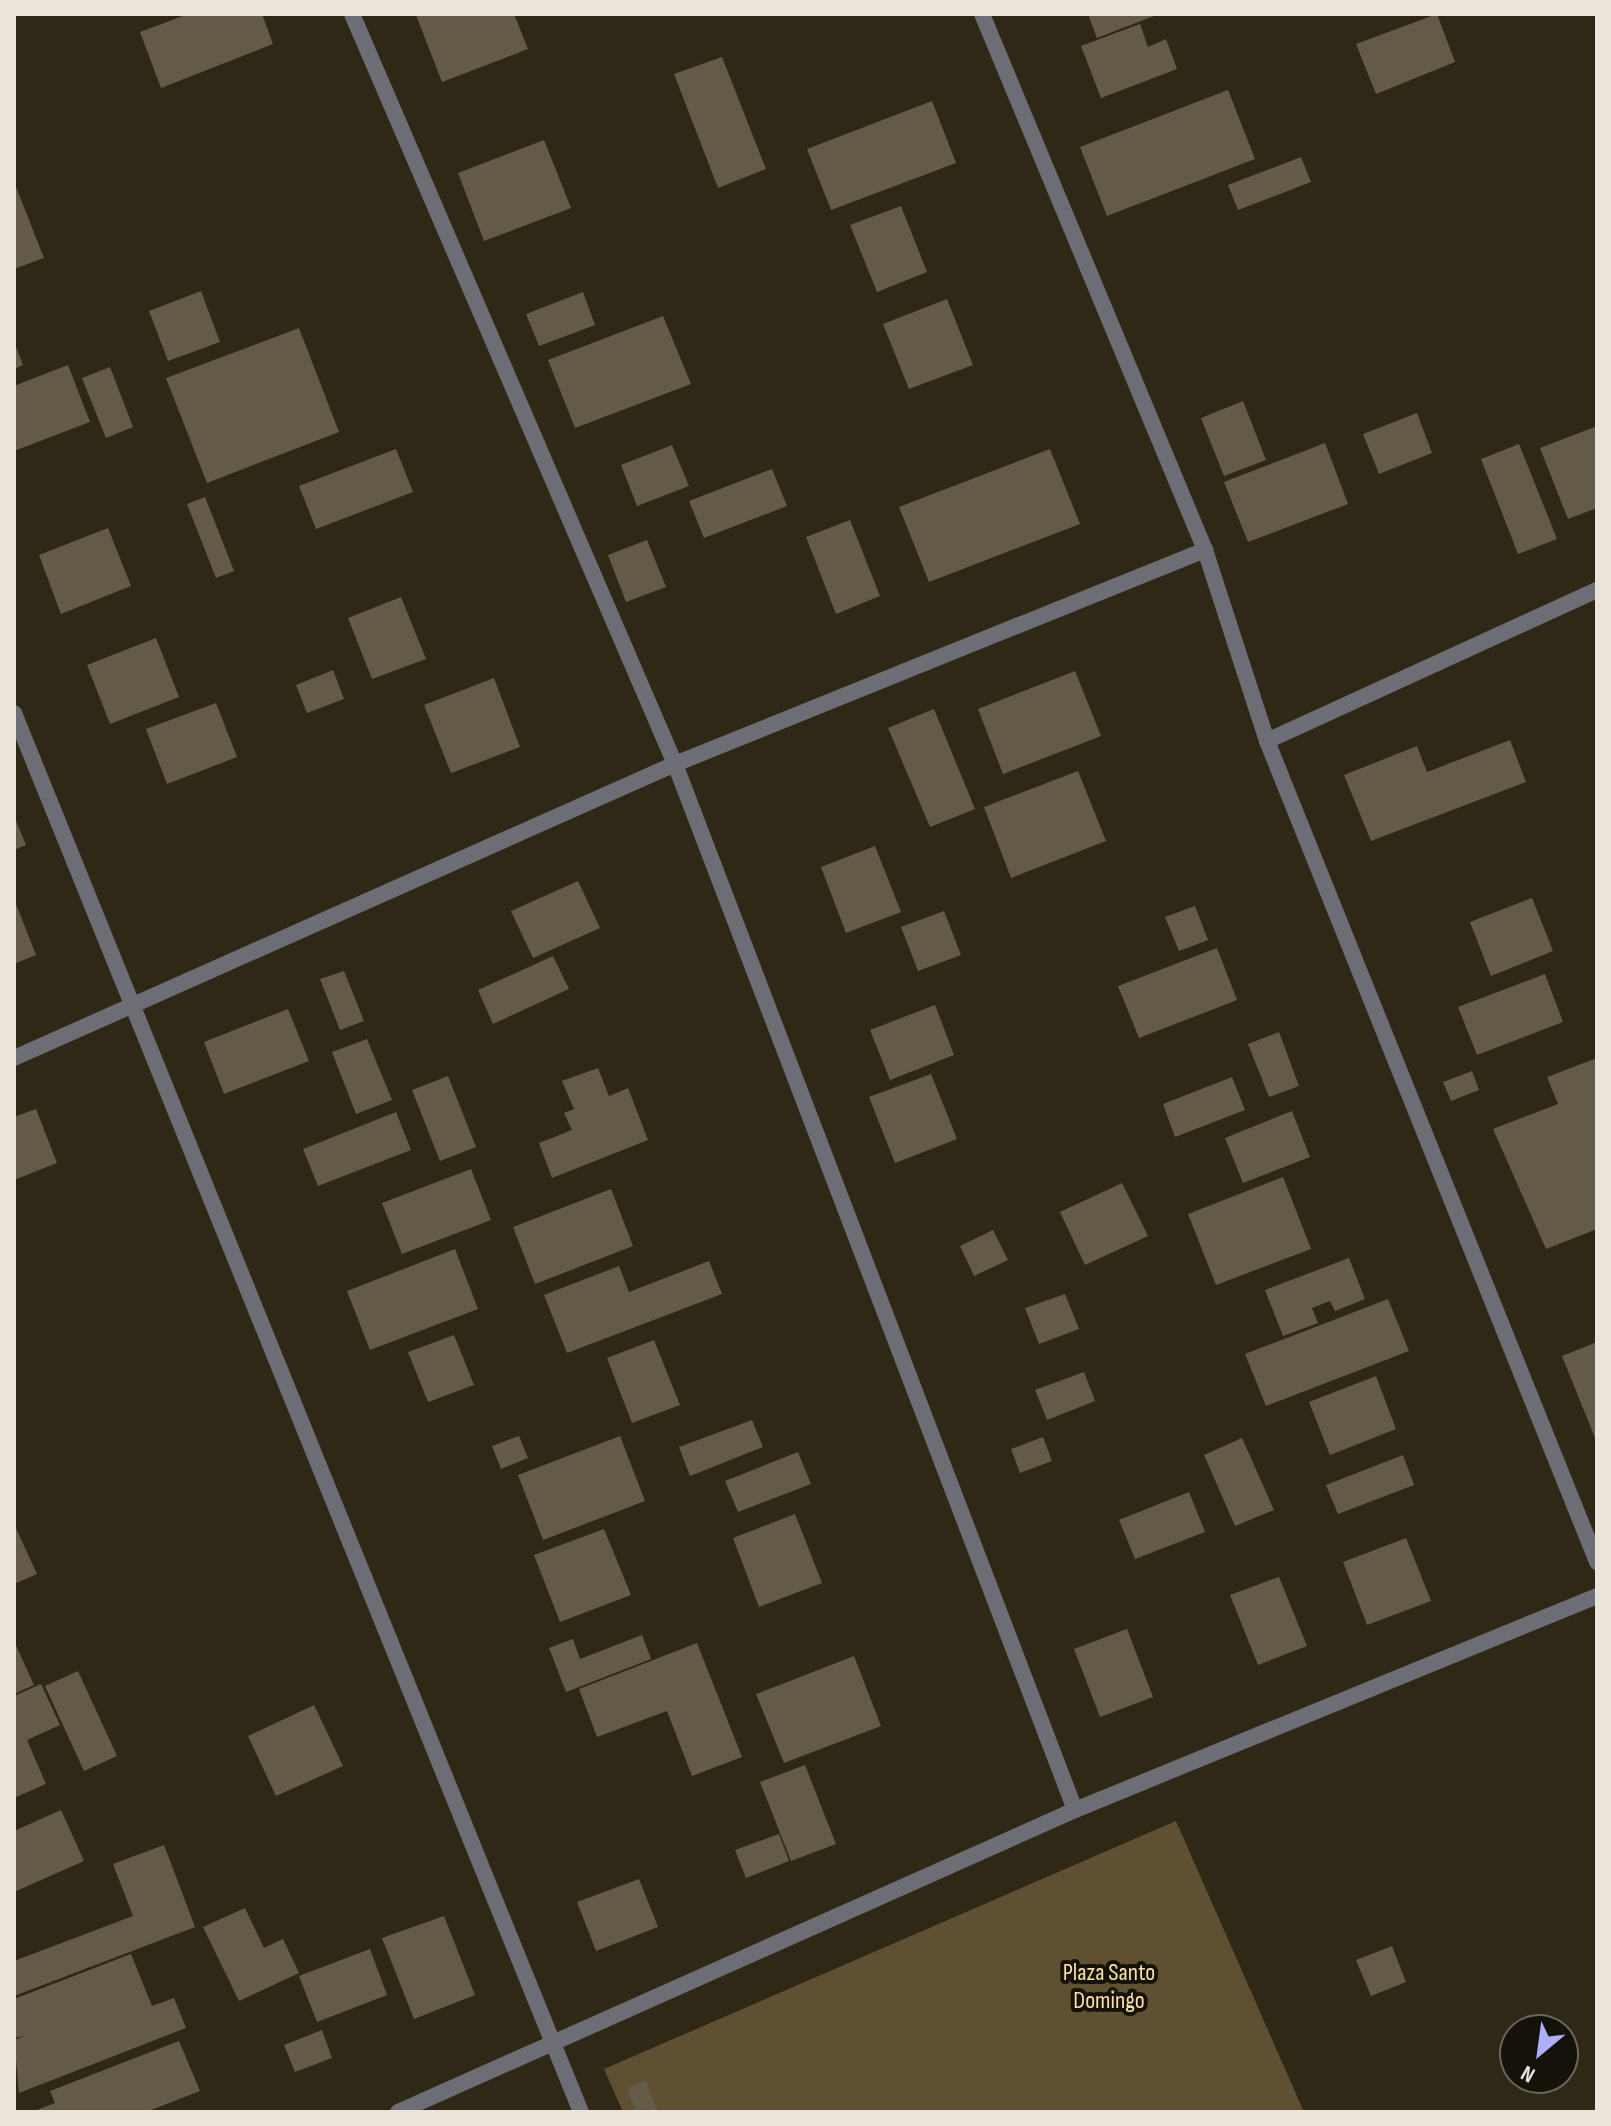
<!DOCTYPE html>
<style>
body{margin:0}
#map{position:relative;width:1611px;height:2126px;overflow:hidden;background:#302817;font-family:"Sofia Sans Condensed",sans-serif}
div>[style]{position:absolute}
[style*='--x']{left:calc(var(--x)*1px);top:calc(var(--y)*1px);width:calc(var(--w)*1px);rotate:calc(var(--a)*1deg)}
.green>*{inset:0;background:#5e5030}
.building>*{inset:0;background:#635a48}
.minor>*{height:16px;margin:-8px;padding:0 8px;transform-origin:8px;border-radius:8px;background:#6d6d76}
span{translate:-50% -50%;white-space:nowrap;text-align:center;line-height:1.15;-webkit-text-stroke:8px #15120a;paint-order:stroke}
.park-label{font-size:24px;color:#fee1a6}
.frame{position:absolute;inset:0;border:16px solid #eae4da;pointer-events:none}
.north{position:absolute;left:1499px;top:2014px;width:80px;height:80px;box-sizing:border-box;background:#15120a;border:2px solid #6a665d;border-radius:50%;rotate:209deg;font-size:22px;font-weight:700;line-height:32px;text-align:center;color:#eae4da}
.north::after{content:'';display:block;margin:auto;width:28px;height:36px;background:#afaefa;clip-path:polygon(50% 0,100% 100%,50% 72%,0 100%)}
</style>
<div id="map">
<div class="green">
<div style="clip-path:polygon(1176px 1821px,1304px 2112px,623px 2112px,604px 2069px)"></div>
</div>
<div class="building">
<div style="clip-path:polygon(188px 14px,262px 14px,273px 44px,161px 88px,140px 32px)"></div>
<div style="clip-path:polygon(514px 14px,528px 49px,442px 82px,416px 15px)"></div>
<div style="clip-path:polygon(1088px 14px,1159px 14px,1097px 38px)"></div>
<div style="clip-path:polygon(1437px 14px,1455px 62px,1376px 94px,1356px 44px)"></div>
<div style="clip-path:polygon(1140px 24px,1148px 47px,1166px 39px,1177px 69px,1101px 98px,1081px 46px)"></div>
<div style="clip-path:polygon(722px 57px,766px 169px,718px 188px,674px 74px)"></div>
<div style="clip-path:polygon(1228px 90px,1255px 159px,1107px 216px,1080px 147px)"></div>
<div style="clip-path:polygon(932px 101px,956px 163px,831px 210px,807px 149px)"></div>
<div style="clip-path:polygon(544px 140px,571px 208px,484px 241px,458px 173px)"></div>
<div style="clip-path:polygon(1301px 157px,1311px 182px,1238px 210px,1228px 185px)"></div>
<div style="clip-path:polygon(16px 187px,44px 258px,14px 269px,14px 188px)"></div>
<div style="clip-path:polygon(901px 206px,927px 272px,877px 292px,850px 225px)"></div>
<div style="clip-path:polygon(201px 291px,220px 342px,168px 361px,149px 311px)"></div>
<div style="clip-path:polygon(583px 292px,595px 325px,539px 346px,526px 314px)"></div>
<div style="clip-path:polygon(947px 299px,973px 365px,909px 389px,883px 324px)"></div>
<div style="clip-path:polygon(663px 316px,691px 384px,575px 428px,548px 360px)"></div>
<div style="clip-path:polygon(299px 328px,339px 432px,207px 483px,166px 378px)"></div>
<div style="clip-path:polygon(14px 342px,23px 365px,14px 369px)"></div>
<div style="clip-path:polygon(68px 365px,90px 422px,14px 451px,14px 386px)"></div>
<div style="clip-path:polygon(110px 367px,133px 427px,106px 438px,82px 378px)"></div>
<div style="clip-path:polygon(1243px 401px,1266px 460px,1224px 476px,1201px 418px)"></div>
<div style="clip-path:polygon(1417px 413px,1432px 453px,1379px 474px,1363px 434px)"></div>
<div style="clip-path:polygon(1597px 426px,1597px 508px,1568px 519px,1540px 448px)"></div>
<div style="clip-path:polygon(1325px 443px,1348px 504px,1248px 542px,1224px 482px)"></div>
<div style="clip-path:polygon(1519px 444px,1557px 539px,1518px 554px,1481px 459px)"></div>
<div style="clip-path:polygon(672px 445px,689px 486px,637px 506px,621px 465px)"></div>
<div style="clip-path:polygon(396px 449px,413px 492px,316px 529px,299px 486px)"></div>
<div style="clip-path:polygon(1050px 449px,1080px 524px,929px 582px,899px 507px)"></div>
<div style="clip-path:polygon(772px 469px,787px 506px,704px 538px,689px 501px)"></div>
<div style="clip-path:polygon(205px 497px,234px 571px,216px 578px,187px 504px)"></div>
<div style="clip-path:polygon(850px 520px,880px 596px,836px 614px,806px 537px)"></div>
<div style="clip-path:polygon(108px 528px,131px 586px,61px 614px,39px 555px)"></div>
<div style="clip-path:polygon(647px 540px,666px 587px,626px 602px,608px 555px)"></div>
<div style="clip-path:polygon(401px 597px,426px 659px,372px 679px,348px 618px)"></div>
<div style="clip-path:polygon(156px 638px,179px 697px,110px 724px,87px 665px)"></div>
<div style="clip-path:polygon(333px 670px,344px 699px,307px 713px,296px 685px)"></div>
<div style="clip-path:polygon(1075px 671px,1101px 736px,1003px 774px,978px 709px)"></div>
<div style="clip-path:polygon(494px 678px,520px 747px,451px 773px,424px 705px)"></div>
<div style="clip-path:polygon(216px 703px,237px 757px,167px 784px,146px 729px)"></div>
<div style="clip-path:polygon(934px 709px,975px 809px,930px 827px,888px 728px)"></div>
<div style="clip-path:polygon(1510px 740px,1526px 782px,1371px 841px,1344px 775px,1417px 746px,1427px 772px)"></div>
<div style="clip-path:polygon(1078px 771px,1106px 841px,1011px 878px,984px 807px)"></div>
<div style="clip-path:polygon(14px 816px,26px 845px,14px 850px)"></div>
<div style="clip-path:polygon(875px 846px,901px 912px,846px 933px,821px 867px)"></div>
<div style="clip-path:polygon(578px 881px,600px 928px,533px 958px,511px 911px)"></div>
<div style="clip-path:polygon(1532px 898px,1553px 951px,1491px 976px,1470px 922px)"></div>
<div style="clip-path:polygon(14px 899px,36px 955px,14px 964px)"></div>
<div style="clip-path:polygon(1195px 906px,1208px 940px,1179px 951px,1165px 917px)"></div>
<div style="clip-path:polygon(944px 911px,961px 955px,918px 971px,901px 927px)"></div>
<div style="clip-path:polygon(1217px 948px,1237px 1000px,1139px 1038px,1118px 986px)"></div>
<div style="clip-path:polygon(553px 956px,569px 989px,493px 1024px,478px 990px)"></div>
<div style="clip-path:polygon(344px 971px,364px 1021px,340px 1030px,320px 979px)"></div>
<div style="clip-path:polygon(1545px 974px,1563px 1022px,1477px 1055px,1458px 1007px)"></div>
<div style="clip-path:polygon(935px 1005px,954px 1055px,890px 1080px,870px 1030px)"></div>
<div style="clip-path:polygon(288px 1009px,309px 1061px,224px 1094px,204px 1042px)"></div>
<div style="clip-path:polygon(1279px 1032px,1299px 1086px,1269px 1097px,1248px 1044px)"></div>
<div style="clip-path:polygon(367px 1039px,392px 1100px,356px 1114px,332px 1052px)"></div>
<div style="clip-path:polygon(1597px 1058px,1597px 1229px,1546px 1249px,1493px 1129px,1558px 1104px,1547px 1077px)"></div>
<div style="clip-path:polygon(598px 1068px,609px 1096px,628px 1088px,648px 1140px,552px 1178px,539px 1143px,572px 1130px,564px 1113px,574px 1109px,562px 1081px)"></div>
<div style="clip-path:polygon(1472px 1071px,1479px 1090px,1451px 1101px,1443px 1082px)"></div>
<div style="clip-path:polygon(931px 1074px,957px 1139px,895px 1163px,869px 1097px)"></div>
<div style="clip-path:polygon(448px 1076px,476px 1147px,440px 1161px,412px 1090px)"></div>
<div style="clip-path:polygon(1232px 1077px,1245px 1110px,1175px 1137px,1163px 1104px)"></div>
<div style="clip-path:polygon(36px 1109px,57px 1163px,14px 1180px,14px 1117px)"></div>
<div style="clip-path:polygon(1292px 1111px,1310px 1157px,1243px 1183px,1225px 1138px)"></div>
<div style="clip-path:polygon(396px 1112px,411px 1150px,318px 1186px,303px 1149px)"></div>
<div style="clip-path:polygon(471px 1169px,491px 1220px,402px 1254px,382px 1203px)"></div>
<div style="clip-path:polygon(1283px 1177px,1311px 1249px,1216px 1285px,1188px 1214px)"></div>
<div style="clip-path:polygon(1122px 1183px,1148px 1236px,1085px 1265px,1060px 1212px)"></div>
<div style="clip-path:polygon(611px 1189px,633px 1246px,535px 1284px,513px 1227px)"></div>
<div style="clip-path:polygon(993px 1230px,1008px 1260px,974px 1276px,960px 1246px)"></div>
<div style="clip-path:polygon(455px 1249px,478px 1309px,370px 1350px,347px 1291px)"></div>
<div style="clip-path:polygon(1349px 1258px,1365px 1299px,1335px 1311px,1330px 1301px,1312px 1308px,1318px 1323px,1283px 1336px,1265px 1290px)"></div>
<div style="clip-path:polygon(709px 1261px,722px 1294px,567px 1353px,544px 1295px,619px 1266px,629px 1292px)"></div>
<div style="clip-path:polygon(1065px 1294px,1079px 1329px,1039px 1344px,1025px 1308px)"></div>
<div style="clip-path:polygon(1388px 1299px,1409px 1351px,1266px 1406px,1245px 1354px)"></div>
<div style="clip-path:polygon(454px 1335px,474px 1385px,428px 1402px,408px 1352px)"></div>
<div style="clip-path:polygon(654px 1340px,680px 1405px,632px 1423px,607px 1358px)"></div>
<div style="clip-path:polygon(1597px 1342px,1597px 1443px,1562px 1356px)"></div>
<div style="clip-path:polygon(1084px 1372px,1095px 1401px,1047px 1420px,1035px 1390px)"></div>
<div style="clip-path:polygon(1376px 1376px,1396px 1429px,1330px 1455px,1309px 1402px)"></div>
<div style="clip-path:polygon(752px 1420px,763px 1447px,690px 1476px,679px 1447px)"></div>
<div style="clip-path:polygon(519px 1436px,528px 1458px,501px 1469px,492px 1446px)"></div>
<div style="clip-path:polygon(620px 1436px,645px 1501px,543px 1540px,518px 1475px)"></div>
<div style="clip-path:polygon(1043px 1437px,1052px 1461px,1020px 1473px,1011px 1449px)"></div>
<div style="clip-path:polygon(1242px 1438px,1274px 1510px,1235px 1526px,1204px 1455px)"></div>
<div style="clip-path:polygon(798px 1452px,811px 1484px,738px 1512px,725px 1481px)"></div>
<div style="clip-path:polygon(1403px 1455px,1414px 1485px,1338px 1514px,1326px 1485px)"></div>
<div style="clip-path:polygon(1189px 1492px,1205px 1532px,1135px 1559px,1119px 1520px)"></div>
<div style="clip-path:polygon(795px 1514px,822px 1583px,759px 1607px,733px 1538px)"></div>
<div style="clip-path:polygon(14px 1524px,37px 1574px,14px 1584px)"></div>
<div style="clip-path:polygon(604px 1529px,631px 1595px,560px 1622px,534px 1555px)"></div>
<div style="clip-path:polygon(1406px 1538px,1431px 1601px,1367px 1625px,1343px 1562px)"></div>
<div style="clip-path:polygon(1279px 1577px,1307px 1646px,1258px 1665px,1230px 1595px)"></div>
<div style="clip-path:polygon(1127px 1629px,1153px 1697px,1100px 1717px,1074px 1649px)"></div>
<div style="clip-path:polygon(642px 1635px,651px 1659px,566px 1692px,549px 1648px,573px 1639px,580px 1659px)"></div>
<div style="clip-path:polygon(14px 1641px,34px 1685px,14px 1694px)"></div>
<div style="clip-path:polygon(697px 1643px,742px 1757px,692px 1776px,667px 1711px,597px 1737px,579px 1689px)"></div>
<div style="clip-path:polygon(854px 1656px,881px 1726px,784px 1763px,756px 1694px)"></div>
<div style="clip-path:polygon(78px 1671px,117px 1756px,84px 1771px,45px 1686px)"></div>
<div style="clip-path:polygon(41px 1684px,60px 1725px,27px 1740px,46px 1784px,14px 1798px,14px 1696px)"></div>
<div style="clip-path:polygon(314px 1705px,343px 1766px,276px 1796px,248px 1736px)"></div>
<div style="clip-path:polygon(805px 1765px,836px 1844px,791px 1861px,760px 1782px)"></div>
<div style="clip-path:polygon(61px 1810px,84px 1861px,14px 1892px,14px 1831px)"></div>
<div style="clip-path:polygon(779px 1834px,789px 1861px,746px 1878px,735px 1850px)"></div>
<div style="clip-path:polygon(164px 1845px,195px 1927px,14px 1996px,14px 1961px,133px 1916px,113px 1864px)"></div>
<div style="clip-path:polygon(639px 1879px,658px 1927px,596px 1951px,577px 1902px)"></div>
<div style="clip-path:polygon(245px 1908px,264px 1948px,283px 1939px,299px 1973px,239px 2001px,203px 1927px)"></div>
<div style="clip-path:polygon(444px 1916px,475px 1995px,414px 2019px,382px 1938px)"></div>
<div style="clip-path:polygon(1392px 1946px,1406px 1982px,1371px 1996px,1356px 1960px)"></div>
<div style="clip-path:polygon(370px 1949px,387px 1995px,317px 2022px,299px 1976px)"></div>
<div style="clip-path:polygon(131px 1954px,152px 2006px,174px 1998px,186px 2028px,19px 2093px,14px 2040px,25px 2036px,14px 2038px,14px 1999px)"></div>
<div style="clip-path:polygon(322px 2030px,332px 2058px,295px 2072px,284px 2045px)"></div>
<div style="clip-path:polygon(179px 2041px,200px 2091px,146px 2112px,32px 2112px,55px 2103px,50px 2091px)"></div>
<div style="clip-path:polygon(646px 2080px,658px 2112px,636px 2112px,627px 2088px)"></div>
</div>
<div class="minor">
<div style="--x:352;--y:14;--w:817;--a:66.7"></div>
<div style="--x:675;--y:764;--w:1120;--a:69.07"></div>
<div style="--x:982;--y:14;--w:581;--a:67.41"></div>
<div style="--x:1205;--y:550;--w:201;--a:72"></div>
<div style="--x:1267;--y:741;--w:885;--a:68.1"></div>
<div style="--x:14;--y:713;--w:1510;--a:67.94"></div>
<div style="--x:1267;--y:741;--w:363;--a:-24.6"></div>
<div style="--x:14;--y:1058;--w:723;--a:-23.98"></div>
<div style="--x:675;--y:764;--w:572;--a:-21.99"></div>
<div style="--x:398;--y:2112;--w:741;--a:-24.04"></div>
<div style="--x:1075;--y:1810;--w:564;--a:-22.29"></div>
</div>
<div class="park-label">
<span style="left:1109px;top:1987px">Plaza Santo<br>Domingo</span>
</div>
<div class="frame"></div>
<div class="north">N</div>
</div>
